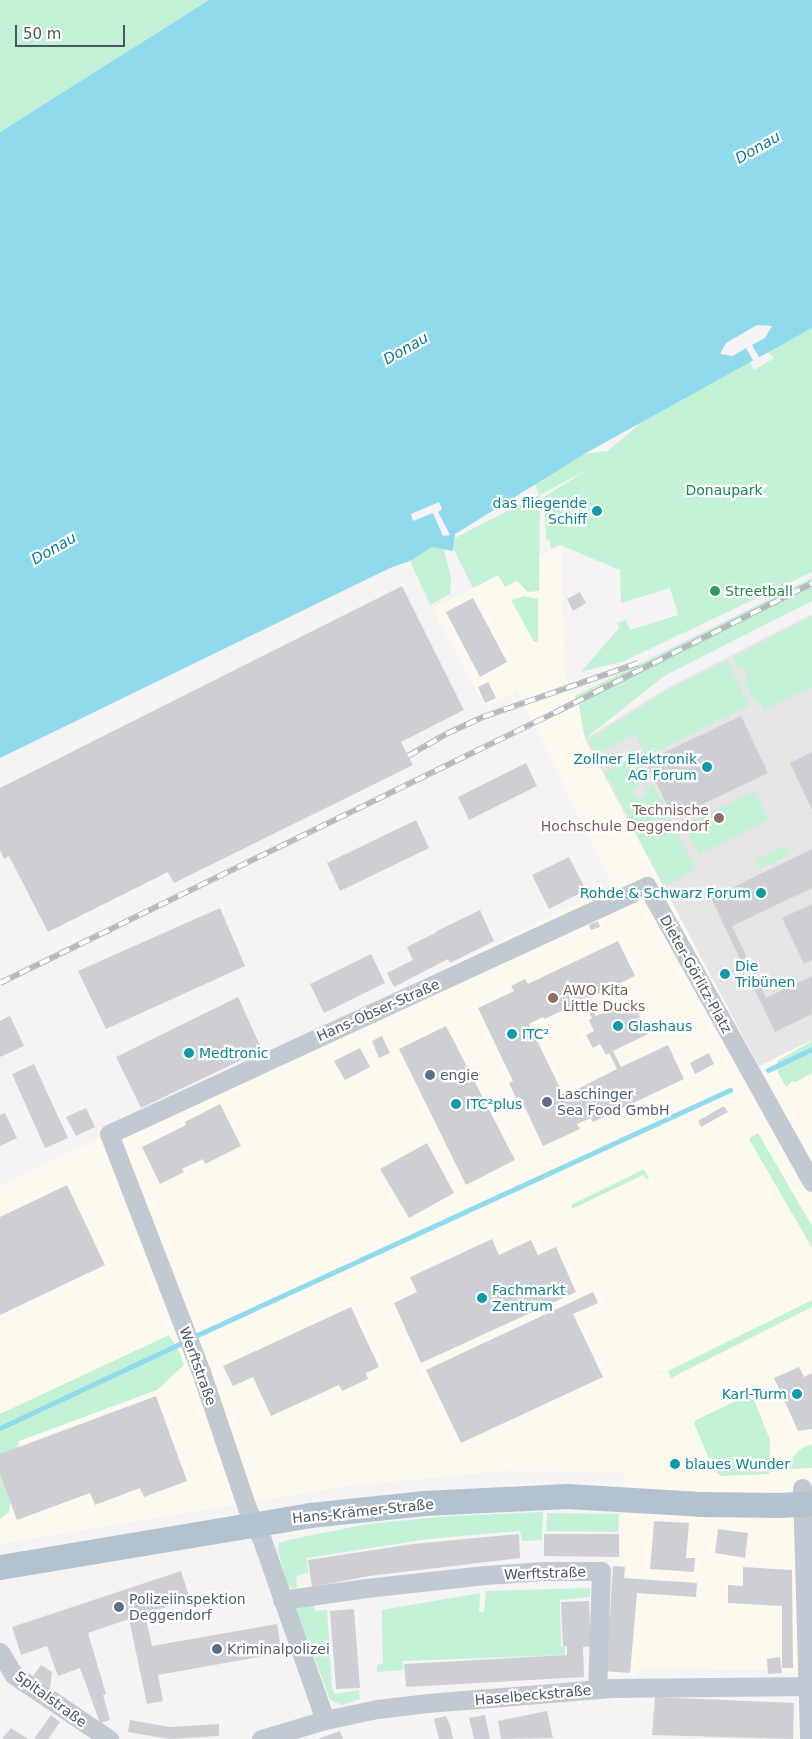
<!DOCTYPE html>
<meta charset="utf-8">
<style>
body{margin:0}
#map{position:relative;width:812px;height:1739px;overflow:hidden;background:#f5f3f3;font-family:"DejaVu Sans",sans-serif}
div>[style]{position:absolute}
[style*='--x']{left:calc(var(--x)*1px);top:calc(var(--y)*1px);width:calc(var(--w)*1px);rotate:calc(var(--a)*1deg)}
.commercial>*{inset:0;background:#fdf9ef}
.education>*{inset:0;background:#e6e4e5}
.green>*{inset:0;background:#c3f1d5}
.water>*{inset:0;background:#90daee}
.pier>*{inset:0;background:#f5f3f3}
.stream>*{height:4.5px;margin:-2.25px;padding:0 2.25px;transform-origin:2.25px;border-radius:2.25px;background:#90daee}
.building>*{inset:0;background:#cdcfd5}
.minor>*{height:19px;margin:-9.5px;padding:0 9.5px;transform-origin:9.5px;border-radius:9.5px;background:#c1cad2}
.major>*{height:25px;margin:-12.5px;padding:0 12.5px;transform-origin:12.5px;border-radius:12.5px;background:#b3c2d1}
.rail>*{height:5.5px;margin-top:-2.75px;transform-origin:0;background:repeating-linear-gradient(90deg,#fff 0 11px,#b5b8bd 0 22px);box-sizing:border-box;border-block:1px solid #b5b8bd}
.dots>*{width:14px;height:14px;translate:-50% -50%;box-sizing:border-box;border:2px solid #fff;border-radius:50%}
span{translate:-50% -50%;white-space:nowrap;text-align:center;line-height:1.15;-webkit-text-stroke:4.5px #fff;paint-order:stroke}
.park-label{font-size:14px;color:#17864f}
.culture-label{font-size:14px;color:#0d838f}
.right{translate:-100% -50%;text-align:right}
.left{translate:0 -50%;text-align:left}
.leisure-label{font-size:14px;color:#27864d}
.education-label{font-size:14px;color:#785e54}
.street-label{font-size:14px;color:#4a5661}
.service-label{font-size:14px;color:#4e5e75}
.water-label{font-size:15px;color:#0c7c9b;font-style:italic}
.scale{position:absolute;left:15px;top:25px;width:110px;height:22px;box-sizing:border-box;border:2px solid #4a5661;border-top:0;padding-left:6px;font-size:15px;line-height:18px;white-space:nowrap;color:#4a5661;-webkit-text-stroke:4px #fff;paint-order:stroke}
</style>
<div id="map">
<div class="commercial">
<div style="clip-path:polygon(561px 545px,565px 678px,579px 705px,585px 739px,758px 1066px,812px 1040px,812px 1739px,798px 1739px,798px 1674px,778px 1670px,646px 1669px,633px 1675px,607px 1674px,624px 1473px,505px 1471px,350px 1486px,0 1544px,0 1186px,613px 886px,517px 691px,485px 707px,432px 608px)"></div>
</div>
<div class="education">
<div style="clip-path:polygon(812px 614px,812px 1040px,759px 1066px,585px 739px,669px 687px)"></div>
</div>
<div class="green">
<div style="clip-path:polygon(0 0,209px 0,0 132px)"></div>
<div style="clip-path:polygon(812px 328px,812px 572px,624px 661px,581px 672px,619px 628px,617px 623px,626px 620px,630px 630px,678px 615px,670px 588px,621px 603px,620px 570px,560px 545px,551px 549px,550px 541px,546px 539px,544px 497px,590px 468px,540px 495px,539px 591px,528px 592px,517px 581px,505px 587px,498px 575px,473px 588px,454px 550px,455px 538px,539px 495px,535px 484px,583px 454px,608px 451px,643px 421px,750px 362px,754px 370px,774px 358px,767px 352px)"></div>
<div style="clip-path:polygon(432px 547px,444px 549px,451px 579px,450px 594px,430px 605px,410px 561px)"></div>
<div style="clip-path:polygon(812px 578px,812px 601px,664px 676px,585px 739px,579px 705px,575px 696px)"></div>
<div style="clip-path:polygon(524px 596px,538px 599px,538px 641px,534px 642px,511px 600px)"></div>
<div style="clip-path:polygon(812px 616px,812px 687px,764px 710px,760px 703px,756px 703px,740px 673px,745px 681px,748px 680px,742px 666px,738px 668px,733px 657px)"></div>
<div style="clip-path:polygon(727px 660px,749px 705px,639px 760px,650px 779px,632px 788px,636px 798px,646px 796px,644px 788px,653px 784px,696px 869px,664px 887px,605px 772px,644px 753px,635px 734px,596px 754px,588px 740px,669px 689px)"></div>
<div style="clip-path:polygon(755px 791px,769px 820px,699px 854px,684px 825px)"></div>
<div style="clip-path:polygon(786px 846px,790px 855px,760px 869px,756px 860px)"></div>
<div style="clip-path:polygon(812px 1041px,812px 1073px,796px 1082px,792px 1081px,786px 1087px,778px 1073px,777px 1061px)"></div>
<div style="clip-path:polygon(758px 1133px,812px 1226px,812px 1248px,749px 1139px)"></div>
<div style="clip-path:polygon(644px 1169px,649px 1178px,646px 1179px,643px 1175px,572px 1209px,571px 1205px)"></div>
<div style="clip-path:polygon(812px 1300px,812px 1307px,671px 1378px,668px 1371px)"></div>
<div style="clip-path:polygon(169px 1335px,180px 1353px,184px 1365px,157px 1390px,19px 1441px,9px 1512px,0 1519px,0 1414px)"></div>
<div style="clip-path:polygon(748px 1395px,755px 1402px,770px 1440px,769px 1474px,722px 1476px,714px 1471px,694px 1423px,696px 1420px)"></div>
<div style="clip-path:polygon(812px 1444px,812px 1468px,790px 1469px,791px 1459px,802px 1448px)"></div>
<div style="clip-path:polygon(543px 1512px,542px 1540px,522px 1541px,520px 1531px,428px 1539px,307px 1558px,308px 1572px,296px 1577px,297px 1587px,293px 1589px,287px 1584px,278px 1550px,279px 1543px,288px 1540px,368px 1524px,449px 1516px)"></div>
<div style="clip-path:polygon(547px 1513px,619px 1514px,618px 1532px,546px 1531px)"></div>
<div style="clip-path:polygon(590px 1588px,590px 1597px,560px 1600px,561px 1646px,565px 1647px,565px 1655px,403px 1661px,403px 1670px,377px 1672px,377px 1665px,383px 1663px,382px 1610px,480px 1593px,479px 1612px,484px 1612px,486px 1591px)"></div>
<div style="clip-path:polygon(313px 1599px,315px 1611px,327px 1610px,332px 1688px,335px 1694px,359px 1690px,360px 1699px,342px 1705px,330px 1700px,297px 1610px,299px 1605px)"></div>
</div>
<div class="water">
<div style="clip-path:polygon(209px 0,812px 0,812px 328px,586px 453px,455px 534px,453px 551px,432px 547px,410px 561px,390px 568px,0 758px,0 132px)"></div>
</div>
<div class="pier">
<div style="clip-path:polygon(757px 325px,772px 326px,765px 338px,752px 345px,760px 359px,754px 362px,746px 348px,733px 356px,720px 354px,726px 343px)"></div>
<div style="clip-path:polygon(439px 502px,442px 509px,438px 512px,450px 535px,443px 536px,433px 513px,413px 521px,411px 514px)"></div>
</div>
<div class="stream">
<div style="--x:768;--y:1070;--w:49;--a:-25.5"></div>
<div style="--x:193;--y:1337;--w:591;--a:-24.7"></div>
<div style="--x:0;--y:1428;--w:203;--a:-25.1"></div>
</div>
<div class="building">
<div style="clip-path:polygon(402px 586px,464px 710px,401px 742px,413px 765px,174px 883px,168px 872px,48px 932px,9px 856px,4px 859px,0 850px,0 788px)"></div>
<div style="clip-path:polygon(580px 592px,586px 603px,573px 611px,567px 599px)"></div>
<div style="clip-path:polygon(473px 598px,507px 662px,480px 677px,446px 612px)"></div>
<div style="clip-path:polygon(488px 682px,496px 698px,485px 703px,478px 687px)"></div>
<div style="clip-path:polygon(741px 716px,768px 773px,673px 818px,646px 761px)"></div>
<div style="clip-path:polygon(812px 752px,812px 810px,790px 763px)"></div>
<div style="clip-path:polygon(526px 763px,537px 786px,469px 820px,458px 797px)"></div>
<div style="clip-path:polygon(416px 820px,429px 848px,340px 891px,327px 863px)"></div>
<div style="clip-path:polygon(812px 849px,812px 888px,732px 926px,766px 998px,812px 976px,812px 1014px,775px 1032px,711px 898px)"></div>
<div style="clip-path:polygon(569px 857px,586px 890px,549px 909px,532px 875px)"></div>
<div style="clip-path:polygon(812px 904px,812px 960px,804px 964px,782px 918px)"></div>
<div style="clip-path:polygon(220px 908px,245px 966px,106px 1029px,78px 971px)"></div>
<div style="clip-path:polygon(480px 910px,494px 941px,450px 963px,448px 959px,394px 987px,387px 973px,413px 960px,407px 947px,435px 933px,439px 940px,435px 932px)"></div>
<div style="clip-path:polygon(598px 921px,600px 927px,591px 930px,589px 925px)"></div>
<div style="clip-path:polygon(evenodd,618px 941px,635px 976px,587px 999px,596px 1016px,631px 999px,648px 1034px,613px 1051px,621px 1067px,668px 1045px,684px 1079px,593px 1122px,591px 1118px,577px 1124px,580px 1129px,543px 1146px,520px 1097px,516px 1098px,509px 1083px,513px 1081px,478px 1008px,514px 991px,511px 986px,525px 979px,528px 984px,618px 941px,583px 1001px,592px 1018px,589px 1020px,594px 1031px,586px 1035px,593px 1048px,600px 1044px,606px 1055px,609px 1053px,617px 1069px,564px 1096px,529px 1024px,543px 1017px,544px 1019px,583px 1001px)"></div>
<div style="clip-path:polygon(371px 954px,385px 983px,324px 1013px,310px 984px)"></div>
<div style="clip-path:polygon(238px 997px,262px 1050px,141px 1108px,116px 1057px)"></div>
<div style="clip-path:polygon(10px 1016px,24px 1046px,0 1057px,0 1021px)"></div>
<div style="clip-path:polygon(446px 1026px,515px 1160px,466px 1185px,399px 1049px)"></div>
<div style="clip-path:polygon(382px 1036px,390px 1053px,379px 1058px,372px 1041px)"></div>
<div style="clip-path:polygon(360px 1048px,370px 1067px,345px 1080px,334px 1061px)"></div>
<div style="clip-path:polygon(709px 1053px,714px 1064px,695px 1074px,690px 1063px)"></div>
<div style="clip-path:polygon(34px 1064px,68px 1138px,45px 1148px,12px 1074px)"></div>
<div style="clip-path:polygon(220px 1104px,241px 1146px,205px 1164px,203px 1159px,182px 1169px,184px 1172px,160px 1184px,142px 1147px,186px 1125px,185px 1122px)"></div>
<div style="clip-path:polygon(724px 1106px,728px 1112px,701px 1127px,698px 1121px)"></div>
<div style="clip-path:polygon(86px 1108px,95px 1127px,76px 1136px,66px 1117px)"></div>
<div style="clip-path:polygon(5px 1113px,17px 1138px,0 1146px,0 1115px)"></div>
<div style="clip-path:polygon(427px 1143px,454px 1193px,409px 1218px,380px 1169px)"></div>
<div style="clip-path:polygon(67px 1185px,105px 1265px,0 1315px,0 1217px)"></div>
<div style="clip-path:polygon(492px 1239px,499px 1255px,531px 1240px,538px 1255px,556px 1247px,576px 1292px,421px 1363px,394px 1303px,417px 1292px,410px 1277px)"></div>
<div style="clip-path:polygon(593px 1292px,598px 1303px,573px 1314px,603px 1377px,461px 1443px,426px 1370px)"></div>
<div style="clip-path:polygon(351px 1307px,379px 1367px,366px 1373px,368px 1379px,342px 1391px,339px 1385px,271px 1416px,253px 1377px,233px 1386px,223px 1366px)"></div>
<div style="clip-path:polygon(799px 1367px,804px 1377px,812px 1373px,812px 1429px,798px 1431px,774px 1378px)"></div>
<div style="clip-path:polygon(156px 1396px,187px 1481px,144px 1497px,140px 1488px,95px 1505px,90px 1493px,17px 1520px,0 1474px,0 1454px)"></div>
<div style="clip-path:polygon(654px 1521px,689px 1523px,686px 1558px,695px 1558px,694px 1572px,650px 1569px)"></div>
<div style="clip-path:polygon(718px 1529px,748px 1533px,745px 1558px,715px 1553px)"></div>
<div style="clip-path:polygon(519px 1534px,520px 1558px,369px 1576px,312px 1587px,308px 1560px,413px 1544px)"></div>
<div style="clip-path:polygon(544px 1534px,619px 1534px,619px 1557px,544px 1556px)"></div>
<div style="clip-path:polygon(613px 1566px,625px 1567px,624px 1578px,697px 1583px,696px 1597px,637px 1593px,630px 1673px,601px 1671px,605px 1616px,610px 1616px)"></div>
<div style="clip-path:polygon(743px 1567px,792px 1570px,793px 1668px,782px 1668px,782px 1606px,728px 1603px,728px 1585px,743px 1586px)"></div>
<div style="clip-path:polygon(181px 1571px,190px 1599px,145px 1614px,152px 1646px,277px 1624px,282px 1653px,158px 1675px,163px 1701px,147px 1704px,129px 1619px,88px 1633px,106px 1694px,103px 1695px,110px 1720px,100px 1723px,80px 1668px,58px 1676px,47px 1646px,21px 1655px,12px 1627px)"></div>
<div style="clip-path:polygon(589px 1601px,591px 1646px,583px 1647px,584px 1677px,406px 1687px,404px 1664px,567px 1655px,567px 1646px,563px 1646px,561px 1602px)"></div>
<div style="clip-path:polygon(354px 1609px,360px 1688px,336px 1689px,330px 1611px)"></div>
<div style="clip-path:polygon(780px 1657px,782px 1673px,768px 1674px,767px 1659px)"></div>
<div style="clip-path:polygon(41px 1665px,52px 1672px,50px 1688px,33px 1676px)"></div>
<div style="clip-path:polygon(655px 1697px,794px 1703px,793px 1739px,652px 1735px)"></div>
<div style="clip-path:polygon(547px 1711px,553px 1738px,501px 1739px,498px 1721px)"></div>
<div style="clip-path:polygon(51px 1715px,60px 1722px,48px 1739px,34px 1739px)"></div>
<div style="clip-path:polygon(485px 1715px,490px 1739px,474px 1739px,469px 1718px)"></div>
<div style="clip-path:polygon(446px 1716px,450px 1725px,453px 1739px,439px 1739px,434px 1719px)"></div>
<div style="clip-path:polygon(130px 1720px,170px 1727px,219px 1724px,219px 1736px,169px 1739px,128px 1732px)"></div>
<div style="clip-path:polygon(11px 1728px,28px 1739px,2px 1739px)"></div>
<div style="clip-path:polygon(340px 1731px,343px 1739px,318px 1739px)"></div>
</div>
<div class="minor">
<div style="--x:802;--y:1488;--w:251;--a:88.4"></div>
<div style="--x:282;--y:1600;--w:85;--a:-8.1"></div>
<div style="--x:366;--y:1588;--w:120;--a:-6.2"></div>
<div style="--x:485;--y:1575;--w:58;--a:-3.9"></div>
<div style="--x:543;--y:1571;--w:58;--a:0"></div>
<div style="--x:601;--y:1571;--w:118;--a:91.9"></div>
<div style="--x:0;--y:1652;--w:27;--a:59"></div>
<div style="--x:14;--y:1675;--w:115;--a:34"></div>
<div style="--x:325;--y:1720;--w:191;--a:-109.3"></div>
<div style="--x:262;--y:1540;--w:38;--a:-115"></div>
<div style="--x:246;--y:1505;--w:140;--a:-108.7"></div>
<div style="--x:201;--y:1372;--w:255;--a:-111.1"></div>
<div style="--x:109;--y:1134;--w:592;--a:-24.75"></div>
<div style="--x:647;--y:886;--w:339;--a:60.9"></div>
<div style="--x:261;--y:1739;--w:67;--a:-16.5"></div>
<div style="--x:325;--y:1720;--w:53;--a:-11.9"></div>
<div style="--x:377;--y:1709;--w:50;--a:-6.8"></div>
<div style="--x:427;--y:1703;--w:186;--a:-4.6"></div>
<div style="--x:612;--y:1688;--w:197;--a:-0.6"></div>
</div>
<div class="major">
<div style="--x:0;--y:1567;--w:314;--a:-9.5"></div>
<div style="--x:310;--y:1515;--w:115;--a:-6"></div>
<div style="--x:424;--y:1503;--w:143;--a:-2.8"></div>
<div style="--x:567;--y:1496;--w:133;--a:3.4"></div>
<div style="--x:700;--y:1504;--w:79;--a:0.7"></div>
<div style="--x:779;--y:1505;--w:33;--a:-3"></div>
</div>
<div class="rail">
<div style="--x:408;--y:756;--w:44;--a:-30.1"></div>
<div style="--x:446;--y:734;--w:41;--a:-24.7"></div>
<div style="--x:483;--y:717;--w:164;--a:-19.2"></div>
<div style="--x:0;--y:983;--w:616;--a:-25.98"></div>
<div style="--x:554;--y:713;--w:289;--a:-26.7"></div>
</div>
<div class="dots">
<div style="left:597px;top:511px;background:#0f9aa8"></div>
<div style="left:715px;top:591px;background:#2e9e5b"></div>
<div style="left:707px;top:767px;background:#0f9aa8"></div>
<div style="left:719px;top:818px;background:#8d6e63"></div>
<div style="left:761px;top:893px;background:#0f9aa8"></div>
<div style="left:725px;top:974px;background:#0f9aa8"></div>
<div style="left:553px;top:998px;background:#8d6e63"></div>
<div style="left:618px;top:1026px;background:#0f9aa8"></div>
<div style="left:512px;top:1034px;background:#0f9aa8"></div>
<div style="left:189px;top:1053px;background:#0f9aa8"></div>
<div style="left:430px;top:1075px;background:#5c6f8a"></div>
<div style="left:547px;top:1102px;background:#5c6f8a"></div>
<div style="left:456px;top:1104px;background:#0f9aa8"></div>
<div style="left:482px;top:1298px;background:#0f9aa8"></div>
<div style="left:797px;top:1394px;background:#0f9aa8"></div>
<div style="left:675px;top:1464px;background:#0f9aa8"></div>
<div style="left:119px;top:1607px;background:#5c6f8a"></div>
<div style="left:217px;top:1649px;background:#5c6f8a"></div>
</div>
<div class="park-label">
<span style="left:724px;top:490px">Donaupark</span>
</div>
<div class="culture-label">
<span class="right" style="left:587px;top:511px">das fliegende<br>Schiff</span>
<span class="right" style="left:697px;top:767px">Zollner Elektronik<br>AG Forum</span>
<span class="right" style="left:751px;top:893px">Rohde &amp; Schwarz Forum</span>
<span class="left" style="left:735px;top:974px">Die<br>Tribünen</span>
<span class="left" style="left:628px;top:1026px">Glashaus</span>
<span class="left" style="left:522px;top:1034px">ITC²</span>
<span class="left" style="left:199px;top:1053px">Medtronic</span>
<span class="left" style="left:466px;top:1104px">ITC²plus</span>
<span class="left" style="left:492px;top:1298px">Fachmarkt<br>Zentrum</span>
<span class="right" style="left:787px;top:1394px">Karl-Turm</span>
<span class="left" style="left:685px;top:1464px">blaues Wunder</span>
</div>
<div class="leisure-label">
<span class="left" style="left:725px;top:591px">Streetball</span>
</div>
<div class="education-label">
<span class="right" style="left:709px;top:818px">Technische<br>Hochschule Deggendorf</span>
<span class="left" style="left:563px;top:998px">AWO Kita<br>Little Ducks</span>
</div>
<div class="street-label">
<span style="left:696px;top:974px;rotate:61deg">Dieter-Görlitz-Platz</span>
<span style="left:378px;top:1010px;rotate:-24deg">Hans-Obser-Straße</span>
<span style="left:198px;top:1366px;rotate:70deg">Werftstraße</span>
<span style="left:363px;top:1511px;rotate:-6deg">Hans-Krämer-Straße</span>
<span style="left:545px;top:1573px;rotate:-2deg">Werftstraße</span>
<span style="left:533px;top:1695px;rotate:-5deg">Haselbeckstraße</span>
<span style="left:51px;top:1699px;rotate:36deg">Spitalstraße</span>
</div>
<div class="service-label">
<span class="left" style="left:440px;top:1075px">engie</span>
<span class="left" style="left:557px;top:1102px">Laschinger<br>Sea Food GmbH</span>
<span class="left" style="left:129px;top:1607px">Polizeiinspektion<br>Deggendorf</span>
<span class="left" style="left:227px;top:1649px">Kriminalpolizei</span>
</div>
<div class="water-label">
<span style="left:758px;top:148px;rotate:-30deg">Donau</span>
<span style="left:406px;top:349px;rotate:-30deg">Donau</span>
<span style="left:54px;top:549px;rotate:-30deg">Donau</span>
</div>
<div class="scale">50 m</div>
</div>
